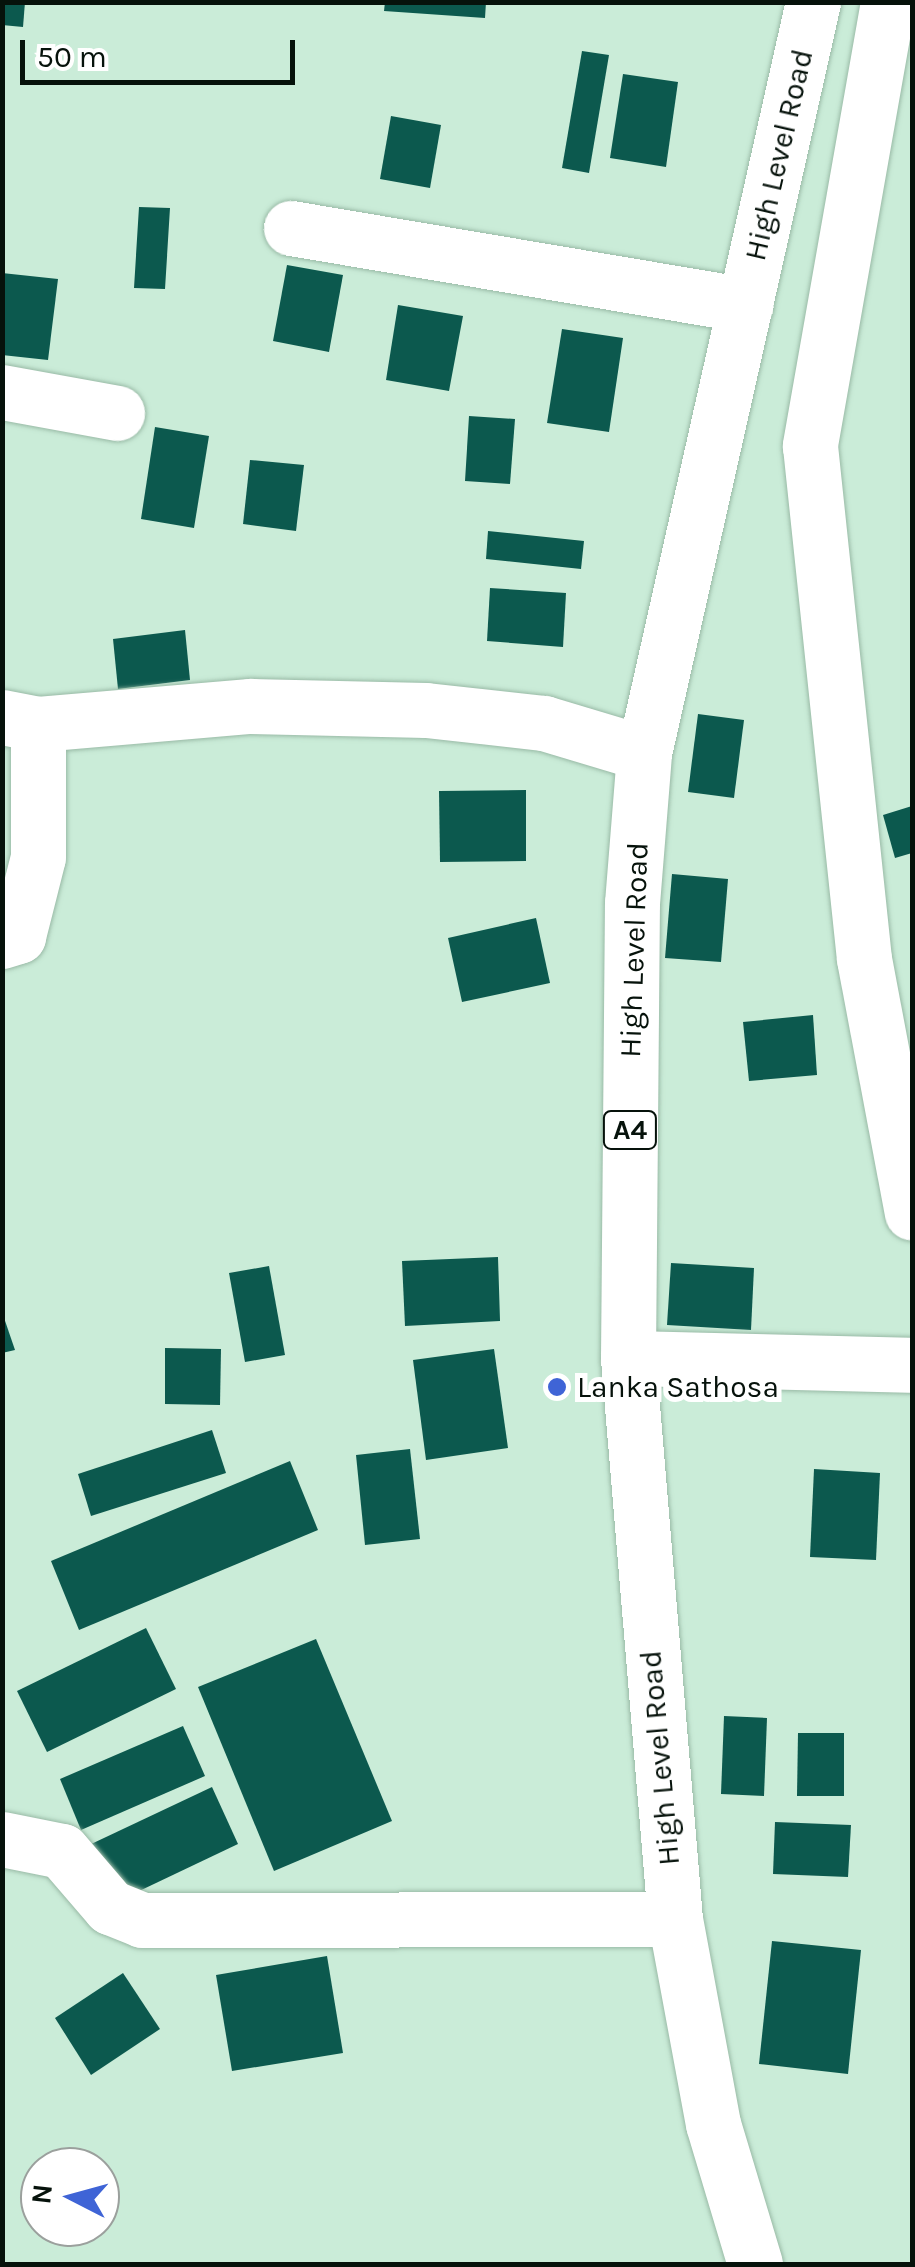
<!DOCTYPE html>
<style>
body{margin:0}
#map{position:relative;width:915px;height:2267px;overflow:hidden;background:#caecd8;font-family:Karla,sans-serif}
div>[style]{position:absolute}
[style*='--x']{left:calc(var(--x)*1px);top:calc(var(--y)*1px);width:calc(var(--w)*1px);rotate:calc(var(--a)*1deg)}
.building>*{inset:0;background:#0c594e}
.roads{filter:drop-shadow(0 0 2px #99baa6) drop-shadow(0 0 2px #99baa6)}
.minor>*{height:55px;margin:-27.5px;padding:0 27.5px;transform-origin:27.5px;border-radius:27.5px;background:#fff}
.highway>*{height:55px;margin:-27.5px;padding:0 27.5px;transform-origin:27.5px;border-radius:27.5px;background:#fff}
.dots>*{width:28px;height:28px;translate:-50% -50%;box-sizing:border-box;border:5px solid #fff;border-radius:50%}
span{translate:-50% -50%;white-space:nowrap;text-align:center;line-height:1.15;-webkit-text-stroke:10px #fff;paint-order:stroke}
.shield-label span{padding:2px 8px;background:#fff;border:2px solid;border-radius:8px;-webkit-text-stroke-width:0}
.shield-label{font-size:28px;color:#06120b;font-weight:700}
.street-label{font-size:30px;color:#06120b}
.poi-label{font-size:30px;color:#06120b}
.left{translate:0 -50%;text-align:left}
.frame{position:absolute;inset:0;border:5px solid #06120b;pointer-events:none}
.north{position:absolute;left:20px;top:2147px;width:100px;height:100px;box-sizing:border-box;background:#fff;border:2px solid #9ba09d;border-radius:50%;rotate:276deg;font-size:28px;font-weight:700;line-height:40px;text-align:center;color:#06120b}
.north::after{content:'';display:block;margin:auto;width:35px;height:45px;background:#3f64d6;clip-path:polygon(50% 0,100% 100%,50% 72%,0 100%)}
.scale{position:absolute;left:20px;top:40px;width:275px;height:45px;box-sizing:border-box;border:5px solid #06120b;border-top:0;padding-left:12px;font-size:30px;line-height:35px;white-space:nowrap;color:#06120b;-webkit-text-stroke:8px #fff;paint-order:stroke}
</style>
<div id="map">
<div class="building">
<div style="clip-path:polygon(2px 2px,25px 2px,23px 27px,2px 25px)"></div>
<div style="clip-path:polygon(385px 2px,486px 2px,485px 18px,384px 11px)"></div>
<div style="clip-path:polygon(582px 51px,609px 55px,589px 173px,562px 168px)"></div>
<div style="clip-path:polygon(623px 74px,678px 82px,666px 167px,610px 158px)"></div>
<div style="clip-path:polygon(391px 116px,441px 125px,430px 188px,380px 179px)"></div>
<div style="clip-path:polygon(139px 207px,170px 208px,165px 289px,134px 288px)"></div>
<div style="clip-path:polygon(287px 265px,343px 275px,329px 352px,273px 341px)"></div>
<div style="clip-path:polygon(2px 273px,58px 279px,48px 360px,2px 355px)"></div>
<div style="clip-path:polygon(398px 305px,463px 316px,449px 391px,386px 380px)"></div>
<div style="clip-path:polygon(562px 329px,623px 338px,609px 432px,547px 423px)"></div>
<div style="clip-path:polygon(469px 416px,515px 419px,510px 484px,465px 481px)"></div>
<div style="clip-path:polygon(155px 427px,209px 436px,194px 528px,141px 519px)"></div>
<div style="clip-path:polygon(250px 460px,304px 465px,296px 531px,243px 524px)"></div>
<div style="clip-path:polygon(488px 531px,584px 541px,581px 569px,486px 559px)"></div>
<div style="clip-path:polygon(490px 588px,566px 593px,563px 647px,487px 641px)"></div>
<div style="clip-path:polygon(185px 630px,190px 680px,118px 689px,113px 639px)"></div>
<div style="clip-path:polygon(698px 714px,744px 720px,734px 798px,688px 792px)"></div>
<div style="clip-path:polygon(526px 790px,526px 861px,440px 862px,439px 791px)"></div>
<div style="clip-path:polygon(912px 806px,912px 853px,895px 858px,883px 815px)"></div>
<div style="clip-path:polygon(672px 874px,728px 879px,721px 962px,665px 958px)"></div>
<div style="clip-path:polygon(536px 918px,550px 983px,462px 1002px,448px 938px)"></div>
<div style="clip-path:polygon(813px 1015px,817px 1075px,749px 1081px,743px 1022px)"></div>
<div style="clip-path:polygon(498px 1257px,500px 1321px,405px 1326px,402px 1261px)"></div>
<div style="clip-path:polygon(671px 1263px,754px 1268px,751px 1330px,667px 1325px)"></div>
<div style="clip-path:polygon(269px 1266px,285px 1355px,245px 1362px,229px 1273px)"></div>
<div style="clip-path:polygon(2px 1312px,15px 1350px,2px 1353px)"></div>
<div style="clip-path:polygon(165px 1348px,221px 1349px,220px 1405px,165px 1404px)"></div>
<div style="clip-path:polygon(494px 1349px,508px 1448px,426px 1460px,413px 1360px)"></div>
<div style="clip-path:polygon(212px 1430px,226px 1473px,91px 1516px,78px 1474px)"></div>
<div style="clip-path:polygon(410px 1449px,420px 1539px,365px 1545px,356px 1455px)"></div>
<div style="clip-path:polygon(290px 1461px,318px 1530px,79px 1630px,51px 1561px)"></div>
<div style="clip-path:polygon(814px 1469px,880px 1473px,876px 1560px,810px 1557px)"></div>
<div style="clip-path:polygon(146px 1628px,176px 1689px,47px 1752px,17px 1691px)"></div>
<div style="clip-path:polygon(316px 1639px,392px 1821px,274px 1871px,198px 1687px)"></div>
<div style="clip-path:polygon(724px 1716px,767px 1718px,764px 1796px,721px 1794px)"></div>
<div style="clip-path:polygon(183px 1726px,205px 1776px,81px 1830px,60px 1779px)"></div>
<div style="clip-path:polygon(798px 1733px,844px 1733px,844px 1796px,797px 1796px)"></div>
<div style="clip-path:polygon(212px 1787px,238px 1844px,114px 1903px,87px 1846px)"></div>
<div style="clip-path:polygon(775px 1822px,851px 1825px,848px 1877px,773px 1874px)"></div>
<div style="clip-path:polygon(772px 1941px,861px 1950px,848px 2074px,759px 2064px)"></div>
<div style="clip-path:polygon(327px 1956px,343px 2053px,232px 2071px,216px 1975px)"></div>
<div style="clip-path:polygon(123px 1973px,160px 2029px,91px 2075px,55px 2018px)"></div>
</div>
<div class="roads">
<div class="minor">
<div style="--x:888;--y:2;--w:451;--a:100"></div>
<div style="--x:810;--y:446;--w:516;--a:83.99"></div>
<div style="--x:864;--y:959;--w:258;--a:79.3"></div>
<div style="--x:291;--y:228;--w:461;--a:9.6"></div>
<div style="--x:2;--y:392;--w:117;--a:10.3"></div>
<div style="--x:2;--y:717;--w:37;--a:11"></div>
<div style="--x:38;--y:724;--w:213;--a:-4.9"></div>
<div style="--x:250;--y:706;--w:176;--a:1.3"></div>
<div style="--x:426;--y:710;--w:119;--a:6.3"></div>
<div style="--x:544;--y:723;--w:104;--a:16.7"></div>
<div style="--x:2;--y:941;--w:17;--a:-17"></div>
<div style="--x:18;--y:936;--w:81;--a:-75.8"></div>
<div style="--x:38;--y:857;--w:133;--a:-90"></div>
<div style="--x:628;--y:1358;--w:284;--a:1.4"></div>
<div style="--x:2;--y:1839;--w:61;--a:11.3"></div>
<div style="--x:62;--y:1851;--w:74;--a:49.4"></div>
<div style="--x:110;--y:1907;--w:35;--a:22"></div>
<div style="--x:142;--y:1920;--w:533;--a:-0.11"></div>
</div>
<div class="highway">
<div style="--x:755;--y:2264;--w:146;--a:-106.7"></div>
<div style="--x:713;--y:2124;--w:208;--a:-100.5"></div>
<div style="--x:675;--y:1919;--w:563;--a:-94.79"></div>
<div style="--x:628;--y:1358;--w:455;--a:-89.5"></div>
<div style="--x:632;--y:903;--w:150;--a:-85.4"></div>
<div style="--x:644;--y:753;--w:770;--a:-77.32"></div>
</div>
</div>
<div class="dots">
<div style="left:557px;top:1387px;background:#3f64d6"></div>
</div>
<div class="shield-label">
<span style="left:630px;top:1130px">A4</span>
</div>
<div class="street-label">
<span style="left:779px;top:155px;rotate:-77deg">High Level Road</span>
<span style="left:634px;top:950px;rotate:-88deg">High Level Road</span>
<span style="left:660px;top:1758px;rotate:-95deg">High Level Road</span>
</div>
<div class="poi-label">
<span class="left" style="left:577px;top:1387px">Lanka Sathosa</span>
</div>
<div class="frame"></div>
<div class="north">N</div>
<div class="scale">50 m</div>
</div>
